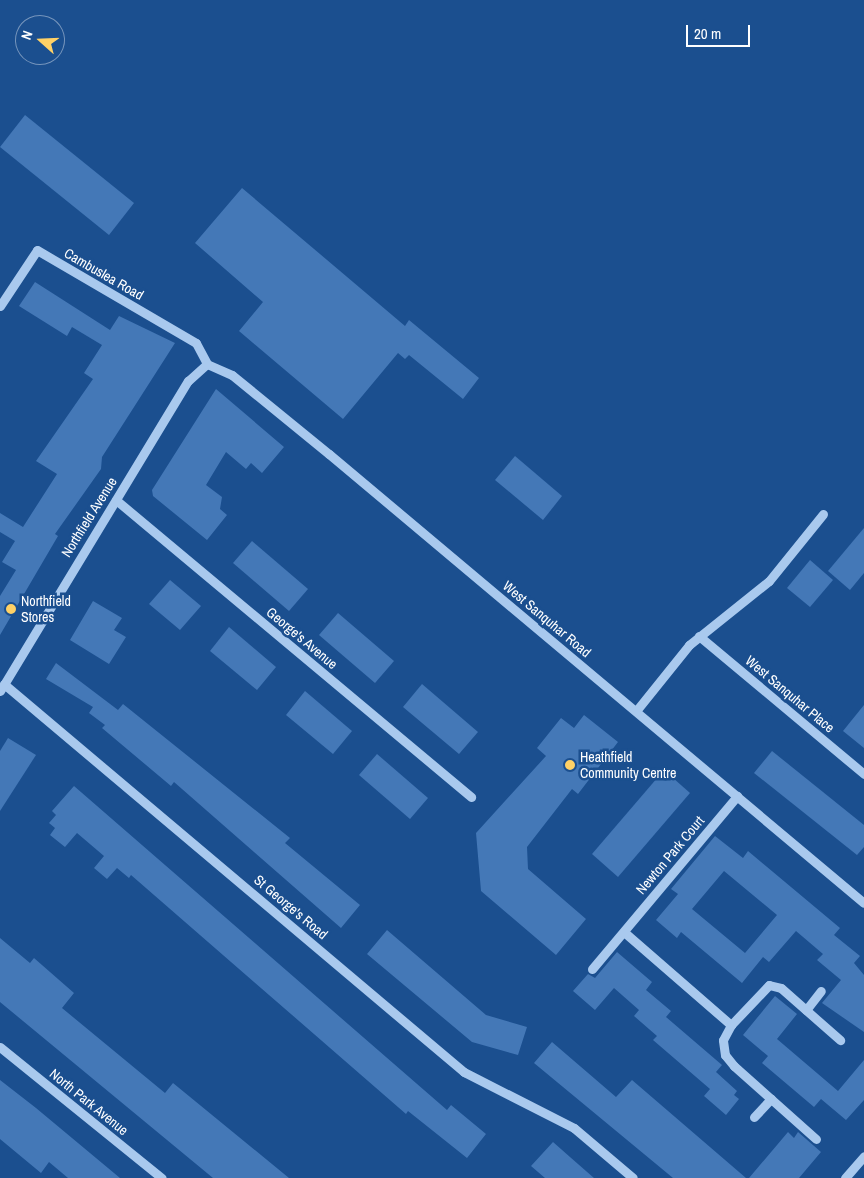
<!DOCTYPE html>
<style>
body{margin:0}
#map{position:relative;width:864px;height:1178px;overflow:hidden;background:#1b4f8f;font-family:"Archivo Narrow",sans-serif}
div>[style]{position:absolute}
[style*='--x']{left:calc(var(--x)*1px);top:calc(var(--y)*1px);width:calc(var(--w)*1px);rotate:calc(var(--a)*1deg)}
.building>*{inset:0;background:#4478b7}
.minor>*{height:9px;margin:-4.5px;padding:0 4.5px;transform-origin:4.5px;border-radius:4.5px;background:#a9c9ee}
.dots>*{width:14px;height:14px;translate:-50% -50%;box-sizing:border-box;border:2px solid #1b4f8f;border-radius:50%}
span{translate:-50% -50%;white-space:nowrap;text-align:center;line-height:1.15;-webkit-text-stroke:5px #1b4f8f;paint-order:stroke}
.street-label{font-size:14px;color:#fff}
.poi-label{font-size:14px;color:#fff}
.left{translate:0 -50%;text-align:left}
.north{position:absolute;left:15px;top:15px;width:50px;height:50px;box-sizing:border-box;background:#1b4f8f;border:1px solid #7695bc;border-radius:50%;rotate:290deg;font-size:14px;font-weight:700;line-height:20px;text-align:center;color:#fff}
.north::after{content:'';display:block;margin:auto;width:18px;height:22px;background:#ffd166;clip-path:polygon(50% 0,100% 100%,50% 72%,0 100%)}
.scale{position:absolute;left:686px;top:25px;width:64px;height:22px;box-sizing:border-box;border:2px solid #fff;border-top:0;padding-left:6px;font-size:15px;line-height:18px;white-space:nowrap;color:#fff;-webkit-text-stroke:4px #1b4f8f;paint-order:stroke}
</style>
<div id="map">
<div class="building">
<div style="clip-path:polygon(25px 115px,134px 203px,109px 235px,0 147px)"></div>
<div style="clip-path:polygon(242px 188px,405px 326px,409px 320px,479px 378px,463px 399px,409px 355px,405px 359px,398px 353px,343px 419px,239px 331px,263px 302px,195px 243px)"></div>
<div style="clip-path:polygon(35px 282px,110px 330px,119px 316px,175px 343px,102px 457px,101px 469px,55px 534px,58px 536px,0 635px,0 596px,16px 570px,2px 562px,15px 541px,0 532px,0 513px,23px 527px,57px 474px,36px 461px,93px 379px,84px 373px,102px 345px,72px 327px,67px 336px,19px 306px)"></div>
<div style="clip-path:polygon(216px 389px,284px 447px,262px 473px,251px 463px,246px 469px,226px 452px,206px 485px,222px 497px,220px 509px,227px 515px,207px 540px,153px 496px,152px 490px)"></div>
<div style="clip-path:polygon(515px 456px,562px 496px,543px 520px,495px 480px)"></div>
<div style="clip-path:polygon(864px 528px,864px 573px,850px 590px,828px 571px)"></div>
<div style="clip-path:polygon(252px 541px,308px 589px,289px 611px,233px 563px)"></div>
<div style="clip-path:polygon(810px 560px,833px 580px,810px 607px,787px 588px)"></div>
<div style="clip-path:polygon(170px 580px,201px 606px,180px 630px,149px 604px)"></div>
<div style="clip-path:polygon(93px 601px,122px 618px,114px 630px,126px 637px,109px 664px,70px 640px)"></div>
<div style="clip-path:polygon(338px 613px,394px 661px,375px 683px,319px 635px)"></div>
<div style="clip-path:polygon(229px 627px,276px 667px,257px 690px,210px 651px)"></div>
<div style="clip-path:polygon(56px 663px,118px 710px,123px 704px,290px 838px,285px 843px,360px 905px,341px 928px,174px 782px,171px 786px,102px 728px,105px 725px,89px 713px,93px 707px,46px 679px)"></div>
<div style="clip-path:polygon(422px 684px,478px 732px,459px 754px,403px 707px)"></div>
<div style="clip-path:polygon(305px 691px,352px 731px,333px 754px,286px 715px)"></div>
<div style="clip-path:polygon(864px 705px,864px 748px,843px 731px)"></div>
<div style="clip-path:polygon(584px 715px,618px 742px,578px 794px,572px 789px,527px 847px,528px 869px,586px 919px,556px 955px,481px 891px,476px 833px,546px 756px,537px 748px,561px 718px,574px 728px)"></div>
<div style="clip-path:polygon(8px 738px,36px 755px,0 811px,0 751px)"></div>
<div style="clip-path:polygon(772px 751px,864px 825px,864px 847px,857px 855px,754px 773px)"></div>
<div style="clip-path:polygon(377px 754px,428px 798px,410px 819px,359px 775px)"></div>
<div style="clip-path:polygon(664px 770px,690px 793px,618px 877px,592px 854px)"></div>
<div style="clip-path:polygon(74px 786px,447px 1110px,451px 1105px,486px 1134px,467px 1158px,408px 1111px,406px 1114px,131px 875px,129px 878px,117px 868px,107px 879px,94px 868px,104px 856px,77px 833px,65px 847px,50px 835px,55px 828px,49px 823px,56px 815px,52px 811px)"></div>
<div style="clip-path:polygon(evenodd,715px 836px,743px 858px,748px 851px,840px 928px,834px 935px,860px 956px,854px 963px,864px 975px,864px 1032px,822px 1003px,841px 980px,817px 960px,823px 954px,796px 931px,769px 962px,763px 957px,742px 983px,681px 932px,677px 938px,656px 920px,678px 894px,671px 889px,715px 836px,724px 871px,777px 915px,745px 953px,692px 909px,724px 871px)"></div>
<div style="clip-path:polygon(387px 930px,486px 1015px,527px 1027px,518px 1055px,472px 1042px,367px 954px)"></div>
<div style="clip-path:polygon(0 938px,30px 963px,34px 958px,74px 993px,62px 1008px,165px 1093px,173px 1083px,289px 1178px,213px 1178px,0 1002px)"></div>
<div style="clip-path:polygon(617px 952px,652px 982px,646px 990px,671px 1011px,666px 1017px,722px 1065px,716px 1072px,737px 1091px,734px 1095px,739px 1099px,726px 1115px,704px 1096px,710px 1089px,653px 1040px,657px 1036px,634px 1016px,639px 1010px,614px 988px,595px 1010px,573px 991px,588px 974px,595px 978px)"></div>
<div style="clip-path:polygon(775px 996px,797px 1014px,777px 1039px,838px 1091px,864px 1060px,864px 1100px,846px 1120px,821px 1099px,814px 1107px,762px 1063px,768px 1056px,743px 1035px)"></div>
<div style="clip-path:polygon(552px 1042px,616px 1097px,632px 1080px,746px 1178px,673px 1178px,534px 1063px)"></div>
<div style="clip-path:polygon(0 1080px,36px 1108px,120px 1178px,68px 1178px,49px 1162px,41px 1173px,0 1139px)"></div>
<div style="clip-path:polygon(788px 1132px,794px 1138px,798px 1132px,821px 1152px,799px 1178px,749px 1178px)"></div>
<div style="clip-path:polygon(553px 1142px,570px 1157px,594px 1178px,545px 1178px,531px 1166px)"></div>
</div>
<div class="minor">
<div style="--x:0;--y:306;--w:67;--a:-56.5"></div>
<div style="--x:37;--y:250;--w:184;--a:30.3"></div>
<div style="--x:196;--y:343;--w:24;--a:62"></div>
<div style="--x:207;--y:364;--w:27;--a:24"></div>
<div style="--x:232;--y:375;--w:125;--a:39.2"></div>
<div style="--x:329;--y:454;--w:698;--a:40.01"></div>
<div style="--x:116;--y:500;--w:463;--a:39.9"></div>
<div style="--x:699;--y:636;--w:215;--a:39.9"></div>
<div style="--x:4;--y:684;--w:602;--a:40.15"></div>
<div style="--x:464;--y:1072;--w:123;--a:27"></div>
<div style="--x:574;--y:1128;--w:77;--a:40.3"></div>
<div style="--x:0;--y:691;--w:363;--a:-58.8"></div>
<div style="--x:188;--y:381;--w:25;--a:-42"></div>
<div style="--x:636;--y:711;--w:85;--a:-51.2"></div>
<div style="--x:689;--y:645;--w:102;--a:-38.7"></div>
<div style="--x:769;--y:581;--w:86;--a:-51.1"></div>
<div style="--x:624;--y:932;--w:142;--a:41"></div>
<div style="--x:592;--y:969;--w:226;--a:-50"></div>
<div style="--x:806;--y:1010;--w:24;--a:-52"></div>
<div style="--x:0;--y:1047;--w:208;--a:39"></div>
<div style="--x:754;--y:1117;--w:25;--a:-47"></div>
<div style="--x:816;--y:1139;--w:110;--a:-138.3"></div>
<div style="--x:734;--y:1066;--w:14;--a:-129"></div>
<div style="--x:725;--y:1055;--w:15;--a:-98"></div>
<div style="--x:723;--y:1040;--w:17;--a:-62"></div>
<div style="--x:731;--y:1025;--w:55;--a:-46.5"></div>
<div style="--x:769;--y:985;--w:12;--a:14"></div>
<div style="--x:781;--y:988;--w:79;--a:41.4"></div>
<div style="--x:845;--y:1178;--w:29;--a:-49"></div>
</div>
<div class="dots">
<div style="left:11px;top:609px;background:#ffd166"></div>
<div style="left:570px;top:765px;background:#ffd166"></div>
</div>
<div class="street-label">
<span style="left:104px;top:274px;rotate:30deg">Cambuslea Road</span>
<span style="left:89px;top:517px;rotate:-58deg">Northfield Avenue</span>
<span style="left:547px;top:619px;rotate:40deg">West Sanquhar Road</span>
<span style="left:302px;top:638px;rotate:40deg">George's Avenue</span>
<span style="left:790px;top:694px;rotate:40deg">West Sanquhar Place</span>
<span style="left:670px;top:855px;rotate:-50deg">Newton Park Court</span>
<span style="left:291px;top:907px;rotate:40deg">St George's Road</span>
<span style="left:89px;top:1102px;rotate:39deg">North Park Avenue</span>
</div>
<div class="poi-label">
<span class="left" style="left:21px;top:609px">Northfield<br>Stores</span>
<span class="left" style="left:580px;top:765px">Heathfield<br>Community Centre</span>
</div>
<div class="north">N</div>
<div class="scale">20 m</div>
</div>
